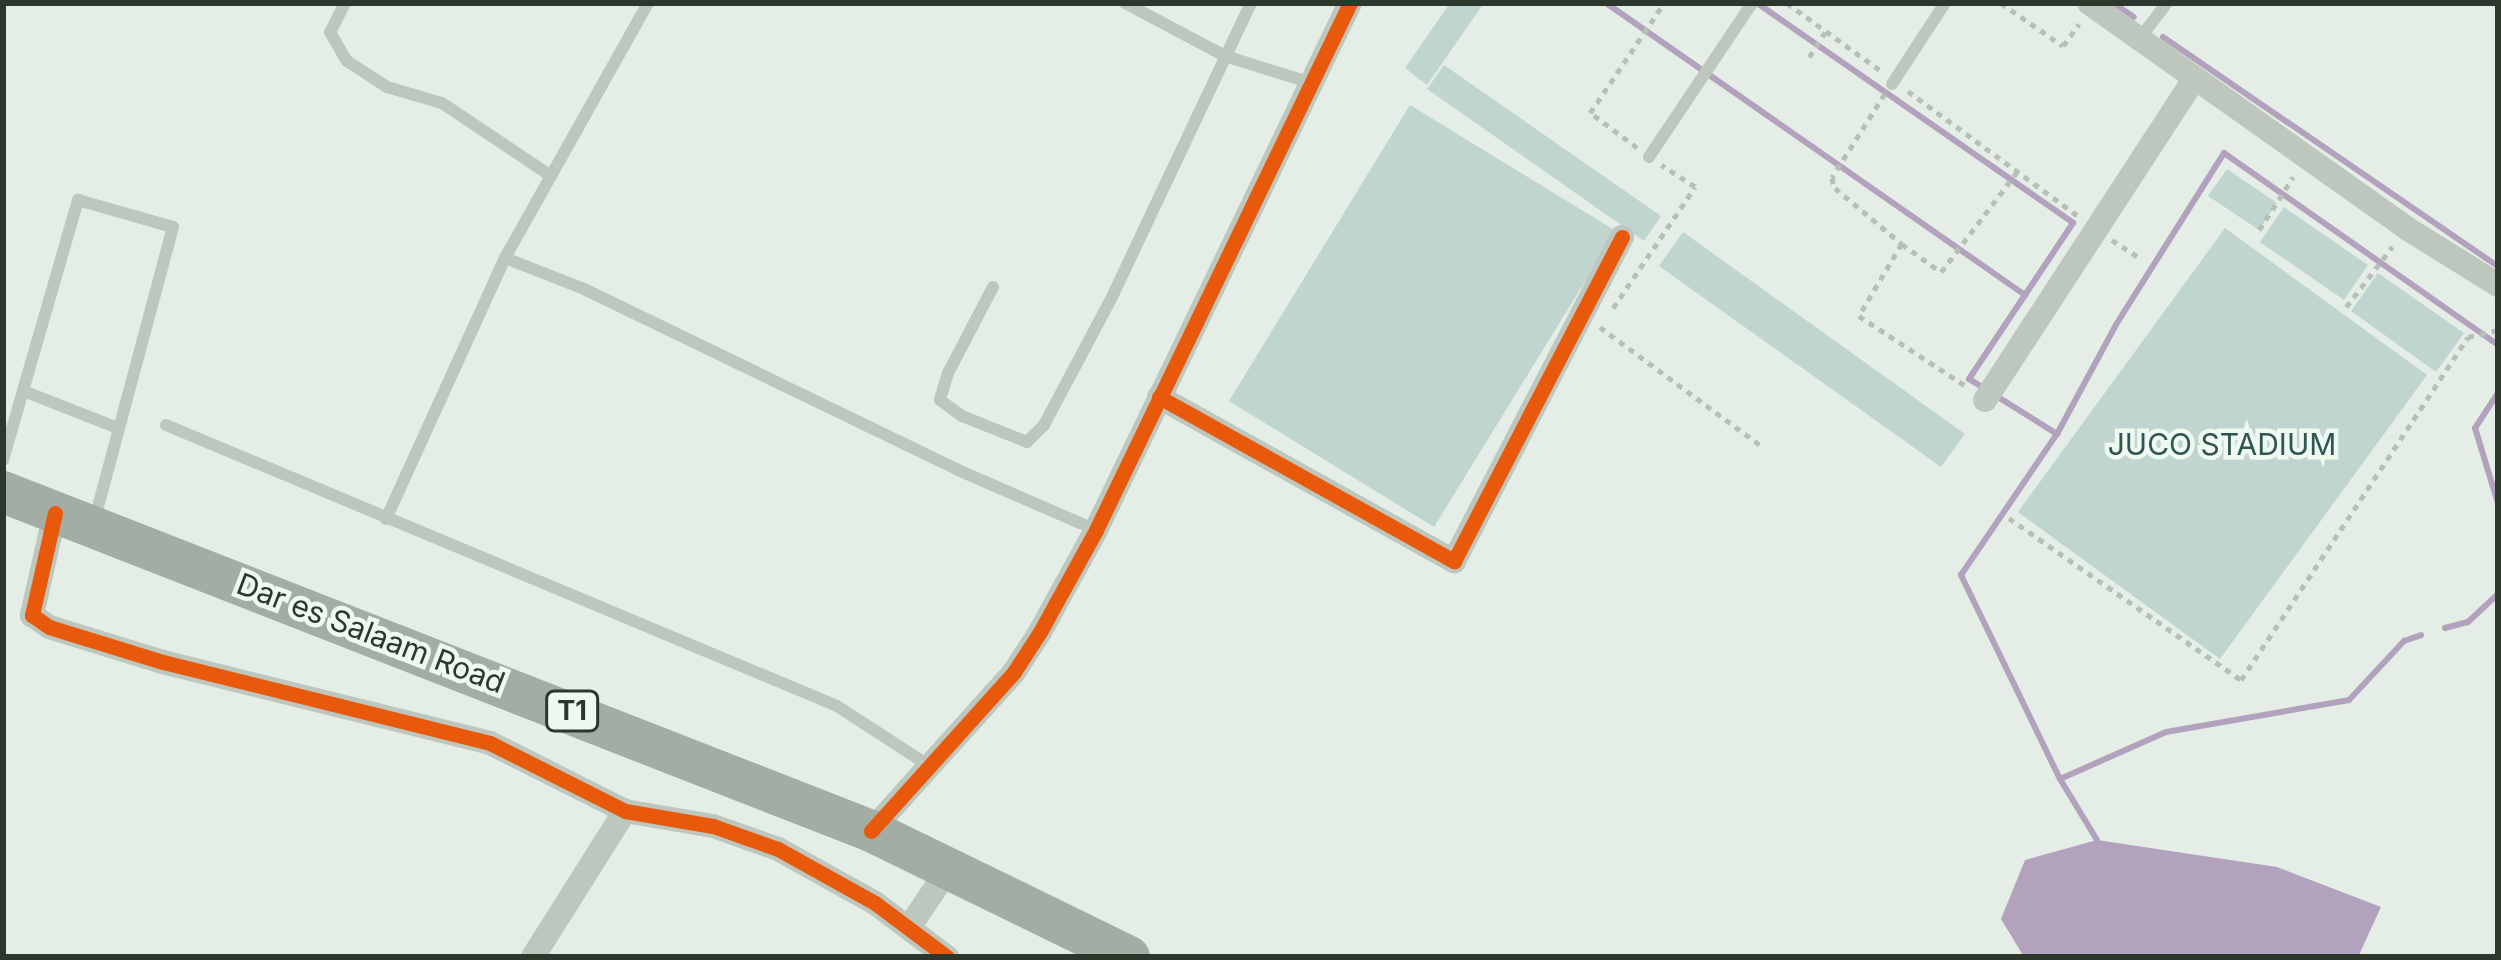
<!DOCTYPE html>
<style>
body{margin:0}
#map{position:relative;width:2501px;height:960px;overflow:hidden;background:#e5eee6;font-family:Inter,sans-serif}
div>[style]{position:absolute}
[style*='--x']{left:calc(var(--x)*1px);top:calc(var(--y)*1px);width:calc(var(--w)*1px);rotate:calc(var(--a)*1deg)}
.green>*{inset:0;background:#c0d5d0}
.water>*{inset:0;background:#b3a2be}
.stream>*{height:6px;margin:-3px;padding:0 3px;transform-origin:3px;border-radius:3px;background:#b3a2be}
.path>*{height:4.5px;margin-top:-2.25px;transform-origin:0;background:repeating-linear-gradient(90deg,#b6c0b6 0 6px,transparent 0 12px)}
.service>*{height:12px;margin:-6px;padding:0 6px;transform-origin:6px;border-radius:6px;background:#bec7be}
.minor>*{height:24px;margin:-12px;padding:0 12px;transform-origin:12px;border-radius:12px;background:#bec7be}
.trunk>*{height:42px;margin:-21px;padding:0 21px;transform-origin:21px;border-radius:21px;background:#a4ada4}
.cycleway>*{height:15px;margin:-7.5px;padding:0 7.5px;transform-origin:7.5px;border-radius:7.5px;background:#e8590c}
span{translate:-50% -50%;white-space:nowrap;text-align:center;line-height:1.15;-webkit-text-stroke:9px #eef9ef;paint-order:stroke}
.shield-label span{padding:3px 9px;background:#eef9ef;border:3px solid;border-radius:9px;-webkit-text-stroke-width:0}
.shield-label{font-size:27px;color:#2d382c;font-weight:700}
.park-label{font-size:30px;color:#315553}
.street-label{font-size:30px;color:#2d382c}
.frame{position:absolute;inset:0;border:6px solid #2d382c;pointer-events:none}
</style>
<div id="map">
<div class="green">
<div style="clip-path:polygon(1450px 3px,1484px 3px,1427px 85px,1405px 68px)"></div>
<div style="clip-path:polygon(1444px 65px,1661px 216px,1644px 241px,1427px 89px)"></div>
<div style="clip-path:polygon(1410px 105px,1616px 231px,1434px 527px,1229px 401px)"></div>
<div style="clip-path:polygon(2227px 169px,2277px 203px,2259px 230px,2208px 196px)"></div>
<div style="clip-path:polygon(2284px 207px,2368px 265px,2344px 300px,2260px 242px)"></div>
<div style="clip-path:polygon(2225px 228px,2427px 375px,2220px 659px,2018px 512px)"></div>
<div style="clip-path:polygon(1683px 232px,1965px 434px,1941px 467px,1659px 266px)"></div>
<div style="clip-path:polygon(2378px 273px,2464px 333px,2436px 372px,2351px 311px)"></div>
</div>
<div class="water">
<div style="clip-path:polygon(2097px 840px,2277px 867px,2381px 907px,2358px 957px,2024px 957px,2001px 919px,2025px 860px)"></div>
</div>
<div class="stream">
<div style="--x:1606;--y:3;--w:511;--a:34.87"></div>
<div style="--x:2025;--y:295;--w:101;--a:123.7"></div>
<div style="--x:1969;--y:379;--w:21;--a:31"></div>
<div style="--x:1757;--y:3;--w:385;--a:34.8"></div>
<div style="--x:2073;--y:223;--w:87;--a:123.7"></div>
<div style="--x:2113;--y:3;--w:25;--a:34"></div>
<div style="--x:2163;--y:37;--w:406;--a:34.4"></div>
<div style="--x:2498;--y:393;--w:42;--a:123.3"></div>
<div style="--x:2475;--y:428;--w:78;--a:73"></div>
<div style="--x:1998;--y:397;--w:70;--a:32.1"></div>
<div style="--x:2445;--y:628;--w:24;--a:-15"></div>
<div style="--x:2468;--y:622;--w:41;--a:-43"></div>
<div style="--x:2060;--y:779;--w:227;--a:-115.9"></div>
<div style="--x:1961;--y:575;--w:171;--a:-55.8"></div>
<div style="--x:2057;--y:434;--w:126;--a:-61.6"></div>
<div style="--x:2117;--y:323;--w:201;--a:-57.8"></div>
<div style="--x:2224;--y:153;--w:335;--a:35"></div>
<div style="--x:2097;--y:840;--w:71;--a:-121.2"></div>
<div style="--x:2060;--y:779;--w:116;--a:-23.9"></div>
<div style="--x:2166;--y:732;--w:186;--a:-9.9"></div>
<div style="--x:2349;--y:700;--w:81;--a:-47"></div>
<div style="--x:2404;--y:641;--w:18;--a:-19"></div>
</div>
<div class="path">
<div style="--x:1787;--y:3;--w:115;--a:35.8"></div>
<div style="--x:2001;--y:3;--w:75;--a:34.7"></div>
<div style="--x:2063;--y:46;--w:27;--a:-54"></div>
<div style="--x:1809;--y:57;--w:31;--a:-57"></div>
<div style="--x:1908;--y:91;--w:211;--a:36.3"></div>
<div style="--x:1885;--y:94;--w:99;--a:122.2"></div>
<div style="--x:1832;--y:178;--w:10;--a:73"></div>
<div style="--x:1835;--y:188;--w:87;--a:39.9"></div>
<div style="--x:1902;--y:244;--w:84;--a:120.8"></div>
<div style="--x:1859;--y:316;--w:128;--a:33.2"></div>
<div style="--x:1637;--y:148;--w:59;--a:-143.3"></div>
<div style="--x:1590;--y:113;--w:133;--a:-56.1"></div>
<div style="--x:2259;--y:230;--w:63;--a:-57.3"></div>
<div style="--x:2112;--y:240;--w:33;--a:33"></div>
<div style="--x:1902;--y:244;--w:48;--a:35.7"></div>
<div style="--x:1941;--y:272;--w:126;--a:-52.8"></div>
<div style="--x:2346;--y:307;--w:76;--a:-52.5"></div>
<div style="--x:1613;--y:308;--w:146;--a:-55.9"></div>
<div style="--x:1695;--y:187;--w:40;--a:-147.1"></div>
<div style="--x:1600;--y:327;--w:204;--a:36.4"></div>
<div style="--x:2009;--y:518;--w:283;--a:34.9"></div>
<div style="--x:2241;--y:680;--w:411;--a:-56.5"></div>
<div style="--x:2468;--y:337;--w:31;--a:-13"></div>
</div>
<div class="service">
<div style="--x:345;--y:3;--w:33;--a:117"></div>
<div style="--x:330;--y:32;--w:34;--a:60"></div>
<div style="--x:347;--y:61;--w:48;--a:33"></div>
<div style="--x:387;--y:87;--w:57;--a:16.2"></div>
<div style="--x:442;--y:103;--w:128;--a:33.8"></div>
<div style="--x:648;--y:3;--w:292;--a:119.3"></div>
<div style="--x:505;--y:258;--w:85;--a:21.4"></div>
<div style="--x:584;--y:289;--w:415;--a:25.8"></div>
<div style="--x:958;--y:470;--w:150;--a:23.5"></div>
<div style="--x:1125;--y:3;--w:113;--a:27.9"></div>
<div style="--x:1225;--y:56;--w:87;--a:17.4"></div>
<div style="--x:2140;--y:38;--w:44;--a:-52.4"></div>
<div style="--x:1892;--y:84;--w:97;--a:-56.8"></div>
<div style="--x:1649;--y:157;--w:185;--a:-56.2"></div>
<div style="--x:993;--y:287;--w:97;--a:117.6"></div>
<div style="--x:948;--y:373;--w:28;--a:107"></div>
<div style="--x:940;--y:400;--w:27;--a:36"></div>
<div style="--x:962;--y:416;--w:70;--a:21.8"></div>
<div style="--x:1027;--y:442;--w:24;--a:-45"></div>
<div style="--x:1044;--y:425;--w:145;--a:-62"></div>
<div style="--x:1112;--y:297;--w:325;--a:-64.7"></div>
<div style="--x:26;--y:392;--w:99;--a:21.4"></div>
<div style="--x:166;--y:425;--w:727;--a:22.72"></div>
<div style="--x:837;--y:706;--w:108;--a:33"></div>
<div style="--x:3;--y:460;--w:271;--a:-73.9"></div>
<div style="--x:78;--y:200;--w:99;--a:15.9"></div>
<div style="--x:173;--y:227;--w:301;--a:105"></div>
<div style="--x:386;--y:519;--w:287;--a:-65.5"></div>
</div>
<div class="minor">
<div style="--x:2089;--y:3;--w:391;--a:35.3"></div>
<div style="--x:2408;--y:229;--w:106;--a:31.9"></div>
<div style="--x:1159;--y:397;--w:338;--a:29.1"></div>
<div style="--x:1454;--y:561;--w:365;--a:-62.6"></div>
<div style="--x:1985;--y:400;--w:384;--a:-56.9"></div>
<div style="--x:55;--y:513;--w:105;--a:102.7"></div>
<div style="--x:32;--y:615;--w:21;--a:35"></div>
<div style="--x:49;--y:627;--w:119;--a:17.1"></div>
<div style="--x:163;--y:662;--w:337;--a:13.9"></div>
<div style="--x:490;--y:743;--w:151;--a:26.7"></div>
<div style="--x:625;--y:811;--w:89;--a:9.7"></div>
<div style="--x:713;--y:826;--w:69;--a:19.5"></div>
<div style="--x:778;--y:849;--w:111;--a:29.1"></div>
<div style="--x:875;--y:903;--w:90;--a:36.9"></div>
<div style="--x:871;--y:831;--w:214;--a:-48"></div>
<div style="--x:1014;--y:672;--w:48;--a:-57"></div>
<div style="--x:1040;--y:632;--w:116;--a:-61.2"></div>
<div style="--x:1096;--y:530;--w:585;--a:-64.27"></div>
<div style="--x:910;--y:926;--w:66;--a:-56.1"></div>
<div style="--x:533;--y:957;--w:173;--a:-57.8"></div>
</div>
<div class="trunk">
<div style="--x:3;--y:492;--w:932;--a:21.33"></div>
<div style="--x:871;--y:831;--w:287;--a:26"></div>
</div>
<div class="cycleway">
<div style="--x:1159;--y:397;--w:338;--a:29.1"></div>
<div style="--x:1454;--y:561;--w:365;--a:-62.6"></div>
<div style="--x:55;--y:513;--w:105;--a:102.7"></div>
<div style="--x:32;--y:615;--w:21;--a:35"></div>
<div style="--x:49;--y:627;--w:119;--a:17.1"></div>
<div style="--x:163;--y:662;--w:337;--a:13.9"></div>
<div style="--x:490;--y:743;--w:151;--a:26.7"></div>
<div style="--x:625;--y:811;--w:89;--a:9.7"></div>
<div style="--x:713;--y:826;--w:69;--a:19.5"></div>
<div style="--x:778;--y:849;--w:111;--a:29.1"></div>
<div style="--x:875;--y:903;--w:90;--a:36.9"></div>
<div style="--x:871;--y:831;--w:214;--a:-48"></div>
<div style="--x:1014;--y:672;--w:48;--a:-57"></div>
<div style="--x:1040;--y:632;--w:116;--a:-61.2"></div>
<div style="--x:1096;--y:530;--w:585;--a:-64.27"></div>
</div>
<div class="shield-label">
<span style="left:572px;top:711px">T1</span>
</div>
<div class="park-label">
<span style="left:2222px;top:444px">JUCO STADIUM</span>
</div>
<div class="street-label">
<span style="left:371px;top:633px;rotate:21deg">Dar es Salaam Road</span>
</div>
<div class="frame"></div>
</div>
